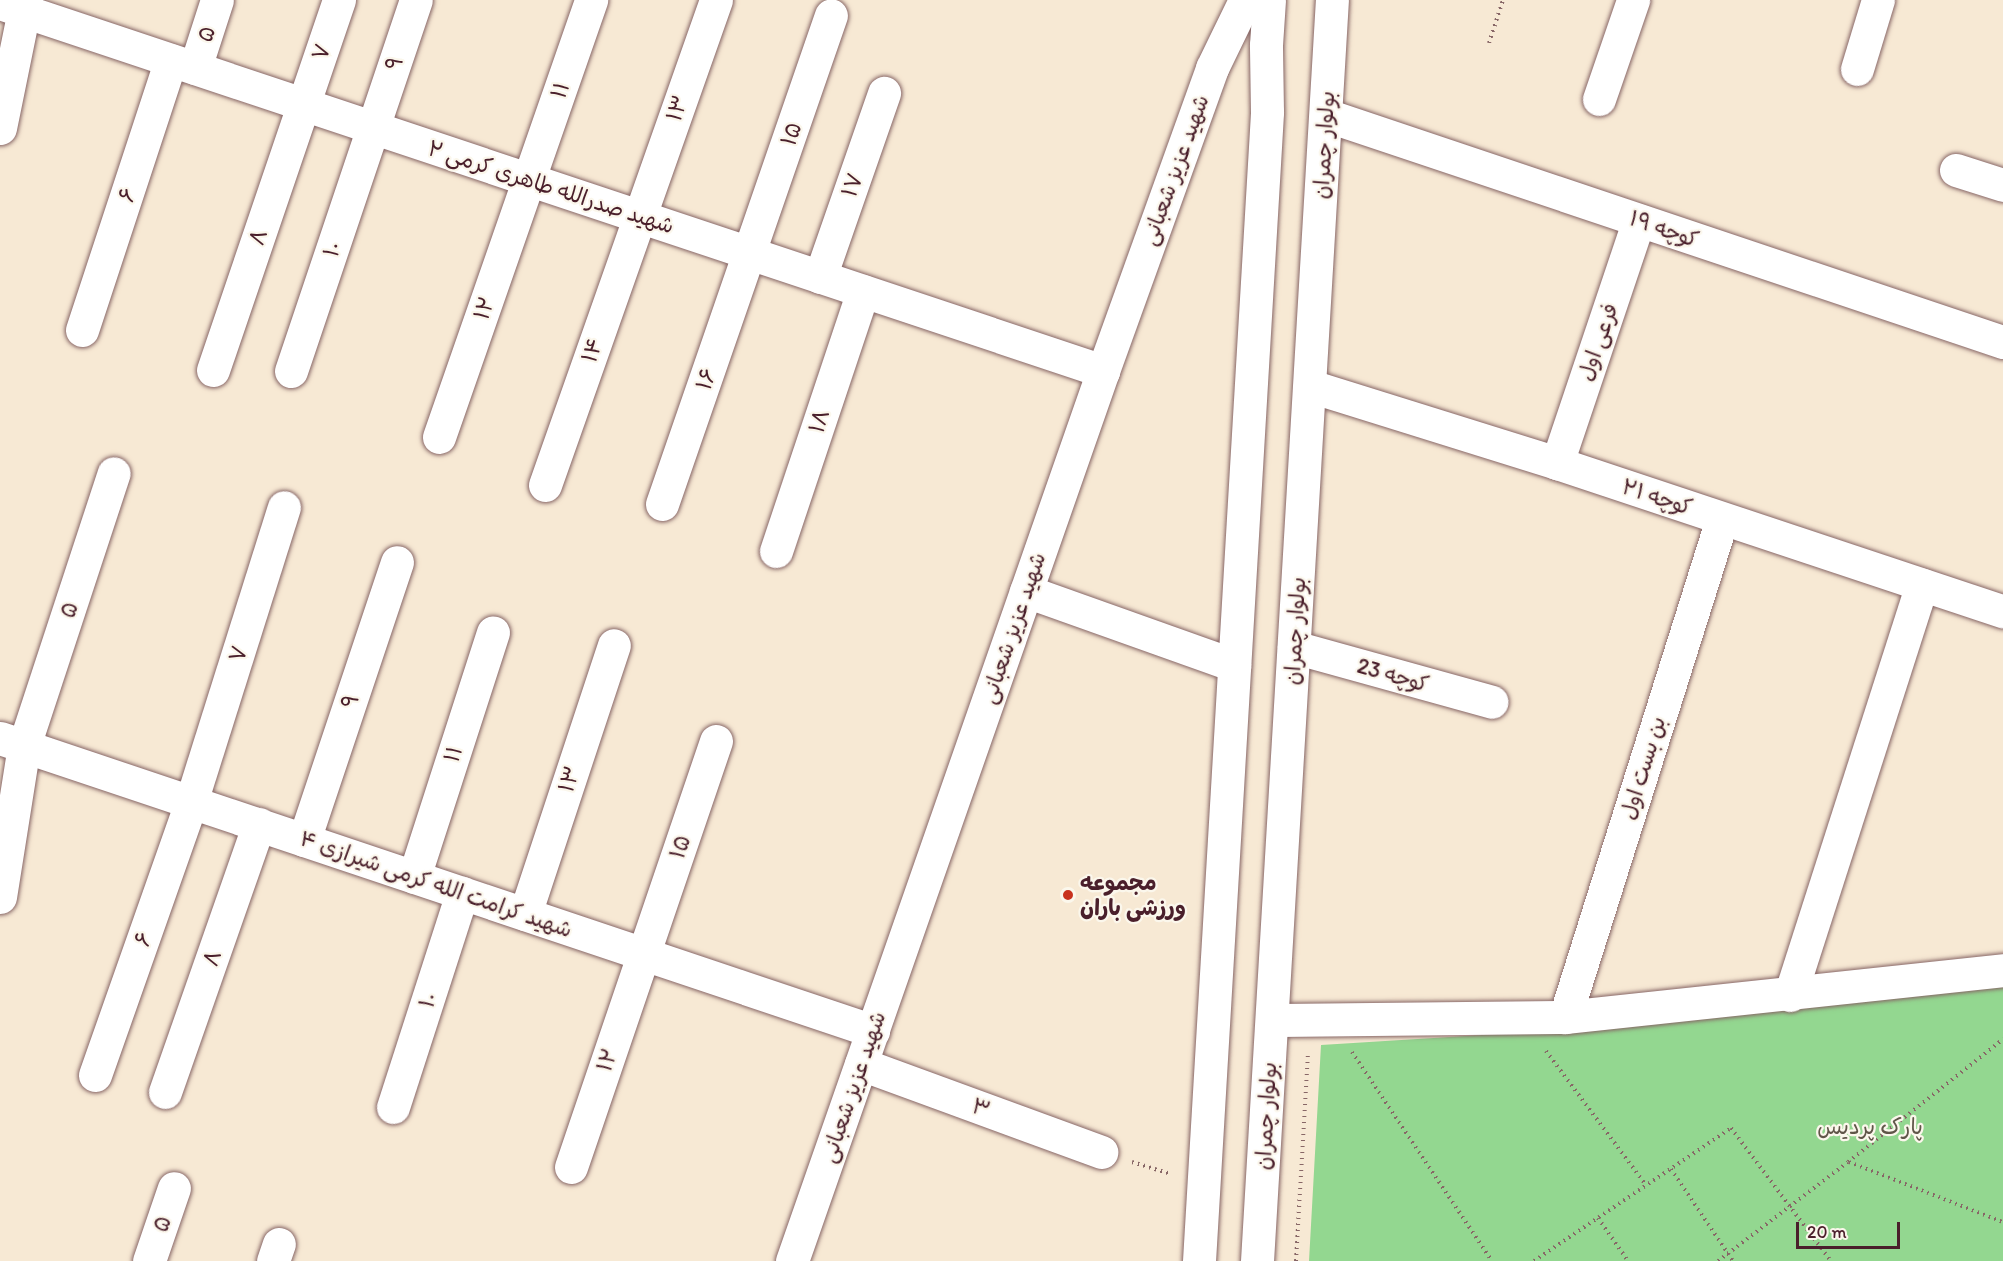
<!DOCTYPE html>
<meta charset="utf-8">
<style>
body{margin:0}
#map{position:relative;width:2003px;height:1261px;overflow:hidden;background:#f7e9d4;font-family:Itim,"Playpen Sans Arabic",sans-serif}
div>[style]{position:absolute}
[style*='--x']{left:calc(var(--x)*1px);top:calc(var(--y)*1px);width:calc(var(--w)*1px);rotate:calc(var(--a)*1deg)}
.green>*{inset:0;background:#93d790}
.path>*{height:4px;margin-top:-2px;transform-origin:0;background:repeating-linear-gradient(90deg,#876666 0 1.5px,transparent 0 6px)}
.roads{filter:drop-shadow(0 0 2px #876666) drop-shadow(0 0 2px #876666)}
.minor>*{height:33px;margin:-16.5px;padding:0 16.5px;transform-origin:16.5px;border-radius:16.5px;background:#fff}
.major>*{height:33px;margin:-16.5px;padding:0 16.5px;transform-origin:16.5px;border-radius:16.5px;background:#fff}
.dots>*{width:16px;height:16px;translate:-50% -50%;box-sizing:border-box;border:3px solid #fbf7ec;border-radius:50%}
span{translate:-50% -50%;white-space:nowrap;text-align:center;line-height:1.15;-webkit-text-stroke:4.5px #fbf7ec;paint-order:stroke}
.street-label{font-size:22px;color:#4a1f2b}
.poi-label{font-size:22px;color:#4a1f2b;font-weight:700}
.left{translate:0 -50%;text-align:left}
.park-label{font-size:22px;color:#605649}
.scale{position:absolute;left:1796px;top:1222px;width:104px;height:27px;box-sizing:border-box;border:3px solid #4a1f2b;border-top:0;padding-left:8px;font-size:18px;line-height:21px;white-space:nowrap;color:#4a1f2b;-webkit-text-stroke:4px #fbf7ec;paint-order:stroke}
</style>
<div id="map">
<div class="green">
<div style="clip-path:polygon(2003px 973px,2003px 1261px,1309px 1261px,1321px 1045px,1641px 1025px)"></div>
</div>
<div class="path">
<div style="--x:1489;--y:43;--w:45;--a:-72"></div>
<div style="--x:1546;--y:1051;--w:167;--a:53.3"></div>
<div style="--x:1352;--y:1052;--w:252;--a:56.2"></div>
<div style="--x:1132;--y:1162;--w:41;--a:17.1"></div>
<div style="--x:1849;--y:1162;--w:165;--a:21.3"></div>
<div style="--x:1671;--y:1169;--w:111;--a:56"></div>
<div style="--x:1598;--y:1218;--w:52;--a:55.1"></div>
<div style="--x:1296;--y:1261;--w:209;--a:-86.7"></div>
<div style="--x:1534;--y:1261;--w:238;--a:-34"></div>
<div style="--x:1731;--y:1128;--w:166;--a:53.1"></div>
<div style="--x:1718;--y:1261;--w:163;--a:-37.3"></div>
<div style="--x:1848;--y:1162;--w:198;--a:-38.4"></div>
</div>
<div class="roads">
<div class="minor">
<div style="--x:0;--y:3;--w:1163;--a:18.45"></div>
<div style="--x:195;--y:68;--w:71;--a:-72.1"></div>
<div style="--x:1857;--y:69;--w:72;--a:-73.1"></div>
<div style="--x:1599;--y:99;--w:105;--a:-71"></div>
<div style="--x:1326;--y:115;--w:714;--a:18.54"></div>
<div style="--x:0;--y:128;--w:131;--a:-78.5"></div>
<div style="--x:1956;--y:170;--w:49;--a:17.7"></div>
<div style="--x:820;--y:277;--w:195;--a:-70.8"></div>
<div style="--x:82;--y:330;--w:284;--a:-71.8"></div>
<div style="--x:213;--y:370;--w:391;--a:-71.2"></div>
<div style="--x:291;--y:371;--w:391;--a:-71.4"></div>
<div style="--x:1310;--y:386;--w:259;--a:17.3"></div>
<div style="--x:1557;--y:463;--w:470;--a:18.4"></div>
<div style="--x:439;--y:437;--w:463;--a:-70.8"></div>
<div style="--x:1557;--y:463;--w:256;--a:-71.4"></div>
<div style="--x:545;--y:485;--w:514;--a:-70.58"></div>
<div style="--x:662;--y:504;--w:517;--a:-70.93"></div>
<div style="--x:776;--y:551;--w:274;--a:-71.5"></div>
<div style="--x:1026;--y:591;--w:221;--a:19.6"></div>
<div style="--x:1294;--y:647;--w:205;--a:15.5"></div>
<div style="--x:0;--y:738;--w:921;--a:18.55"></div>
<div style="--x:304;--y:840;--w:293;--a:-71.5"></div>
<div style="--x:414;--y:877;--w:257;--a:-72.1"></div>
<div style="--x:0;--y:897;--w:153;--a:-81"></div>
<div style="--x:24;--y:746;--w:287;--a:-71.8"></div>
<div style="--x:525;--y:914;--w:283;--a:-71.7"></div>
<div style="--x:1790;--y:995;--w:431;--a:-72.2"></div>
<div style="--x:1565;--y:1017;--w:522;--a:-72.5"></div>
<div style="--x:1272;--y:1020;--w:293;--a:-0.6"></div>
<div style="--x:1565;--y:1017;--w:441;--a:-6.1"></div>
<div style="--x:861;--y:1064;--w:256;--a:20.1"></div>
<div style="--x:95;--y:1075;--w:289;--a:-70.6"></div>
<div style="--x:191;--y:802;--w:309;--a:-72.5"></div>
<div style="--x:165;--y:1092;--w:284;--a:-70.7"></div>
<div style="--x:393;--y:1107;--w:225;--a:-72.1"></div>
<div style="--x:571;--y:1167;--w:450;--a:-71.2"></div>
<div style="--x:149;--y:1261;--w:77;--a:-71.1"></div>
<div style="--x:273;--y:1261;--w:18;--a:-71"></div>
<div style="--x:792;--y:1261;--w:943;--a:-70.74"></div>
<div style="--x:1103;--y:371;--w:322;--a:-70.2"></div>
<div style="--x:1212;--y:68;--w:76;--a:-64.1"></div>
</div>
<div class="major">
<div style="--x:1199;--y:1261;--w:1151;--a:-86.61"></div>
<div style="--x:1267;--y:112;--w:67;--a:-90.9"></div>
<div style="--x:1266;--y:45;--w:45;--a:-86.2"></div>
<div style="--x:1257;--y:1261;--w:1263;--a:-86.6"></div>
</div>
</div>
<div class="dots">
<div style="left:1068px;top:895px;background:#c8321e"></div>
</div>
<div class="street-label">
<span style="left:206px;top:34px;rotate:-72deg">۵</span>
<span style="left:321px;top:52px;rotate:-71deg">۷</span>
<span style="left:394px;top:63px;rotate:-71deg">۹</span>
<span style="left:560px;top:90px;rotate:-71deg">۱۱</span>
<span style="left:677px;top:108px;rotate:-71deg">۱۳</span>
<span style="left:791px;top:134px;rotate:-71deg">۱۵</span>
<span style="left:1324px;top:145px;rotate:-87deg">بولوار چمران</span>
<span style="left:1175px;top:170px;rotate:-70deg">شهید عزیز شعبانی</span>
<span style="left:852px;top:185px;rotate:-71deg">۱۷</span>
<span style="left:551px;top:187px;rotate:18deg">شهید صدرالله طاهری کرمی ۲</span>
<span style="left:127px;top:195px;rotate:-72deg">۶</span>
<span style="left:1664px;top:229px;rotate:19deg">کوچه ۱۹</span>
<span style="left:258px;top:237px;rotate:-71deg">۸</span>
<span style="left:332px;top:249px;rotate:-72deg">۱۰</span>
<span style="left:484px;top:308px;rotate:-71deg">۱۲</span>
<span style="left:1598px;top:342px;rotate:-71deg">فرعی اول</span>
<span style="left:592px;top:350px;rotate:-71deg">۱۴</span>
<span style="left:706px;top:379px;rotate:-71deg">۱۶</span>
<span style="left:819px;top:421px;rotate:-72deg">۱۸</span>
<span style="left:1657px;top:497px;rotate:18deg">کوچه ۲۱</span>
<span style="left:69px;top:610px;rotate:-72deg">۵</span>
<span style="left:1013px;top:628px;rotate:-71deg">شهید عزیز شعبانی</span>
<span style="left:1295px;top:631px;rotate:-87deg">بولوار چمران</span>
<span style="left:238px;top:654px;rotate:-73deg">۷</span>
<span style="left:1393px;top:675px;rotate:16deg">کوچه 23</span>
<span style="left:350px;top:701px;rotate:-72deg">۹</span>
<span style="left:453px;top:754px;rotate:-72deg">۱۱</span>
<span style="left:1643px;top:768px;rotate:-73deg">بن بست اول</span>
<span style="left:569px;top:779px;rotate:-72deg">۱۳</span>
<span style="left:680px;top:847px;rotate:-71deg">۱۵</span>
<span style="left:436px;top:884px;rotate:19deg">شهید کرامت الله کرمی شیرازی ۴</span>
<span style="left:143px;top:939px;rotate:-71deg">۶</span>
<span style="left:212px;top:958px;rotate:-71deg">۸</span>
<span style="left:428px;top:1000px;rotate:-72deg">۱۰</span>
<span style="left:607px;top:1060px;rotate:-71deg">۱۲</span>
<span style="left:853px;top:1087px;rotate:-71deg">شهید عزیز شعبانی</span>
<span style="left:981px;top:1108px;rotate:20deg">۳</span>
<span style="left:1266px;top:1116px;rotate:-87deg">بولوار چمران</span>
<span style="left:162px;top:1224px;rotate:-71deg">۵</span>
</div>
<div class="poi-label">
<span class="left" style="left:1080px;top:895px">مجموعه<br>ورزشی باران</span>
</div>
<div class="park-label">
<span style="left:1870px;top:1127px">پارک پردیس</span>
</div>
<div class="scale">20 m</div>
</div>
